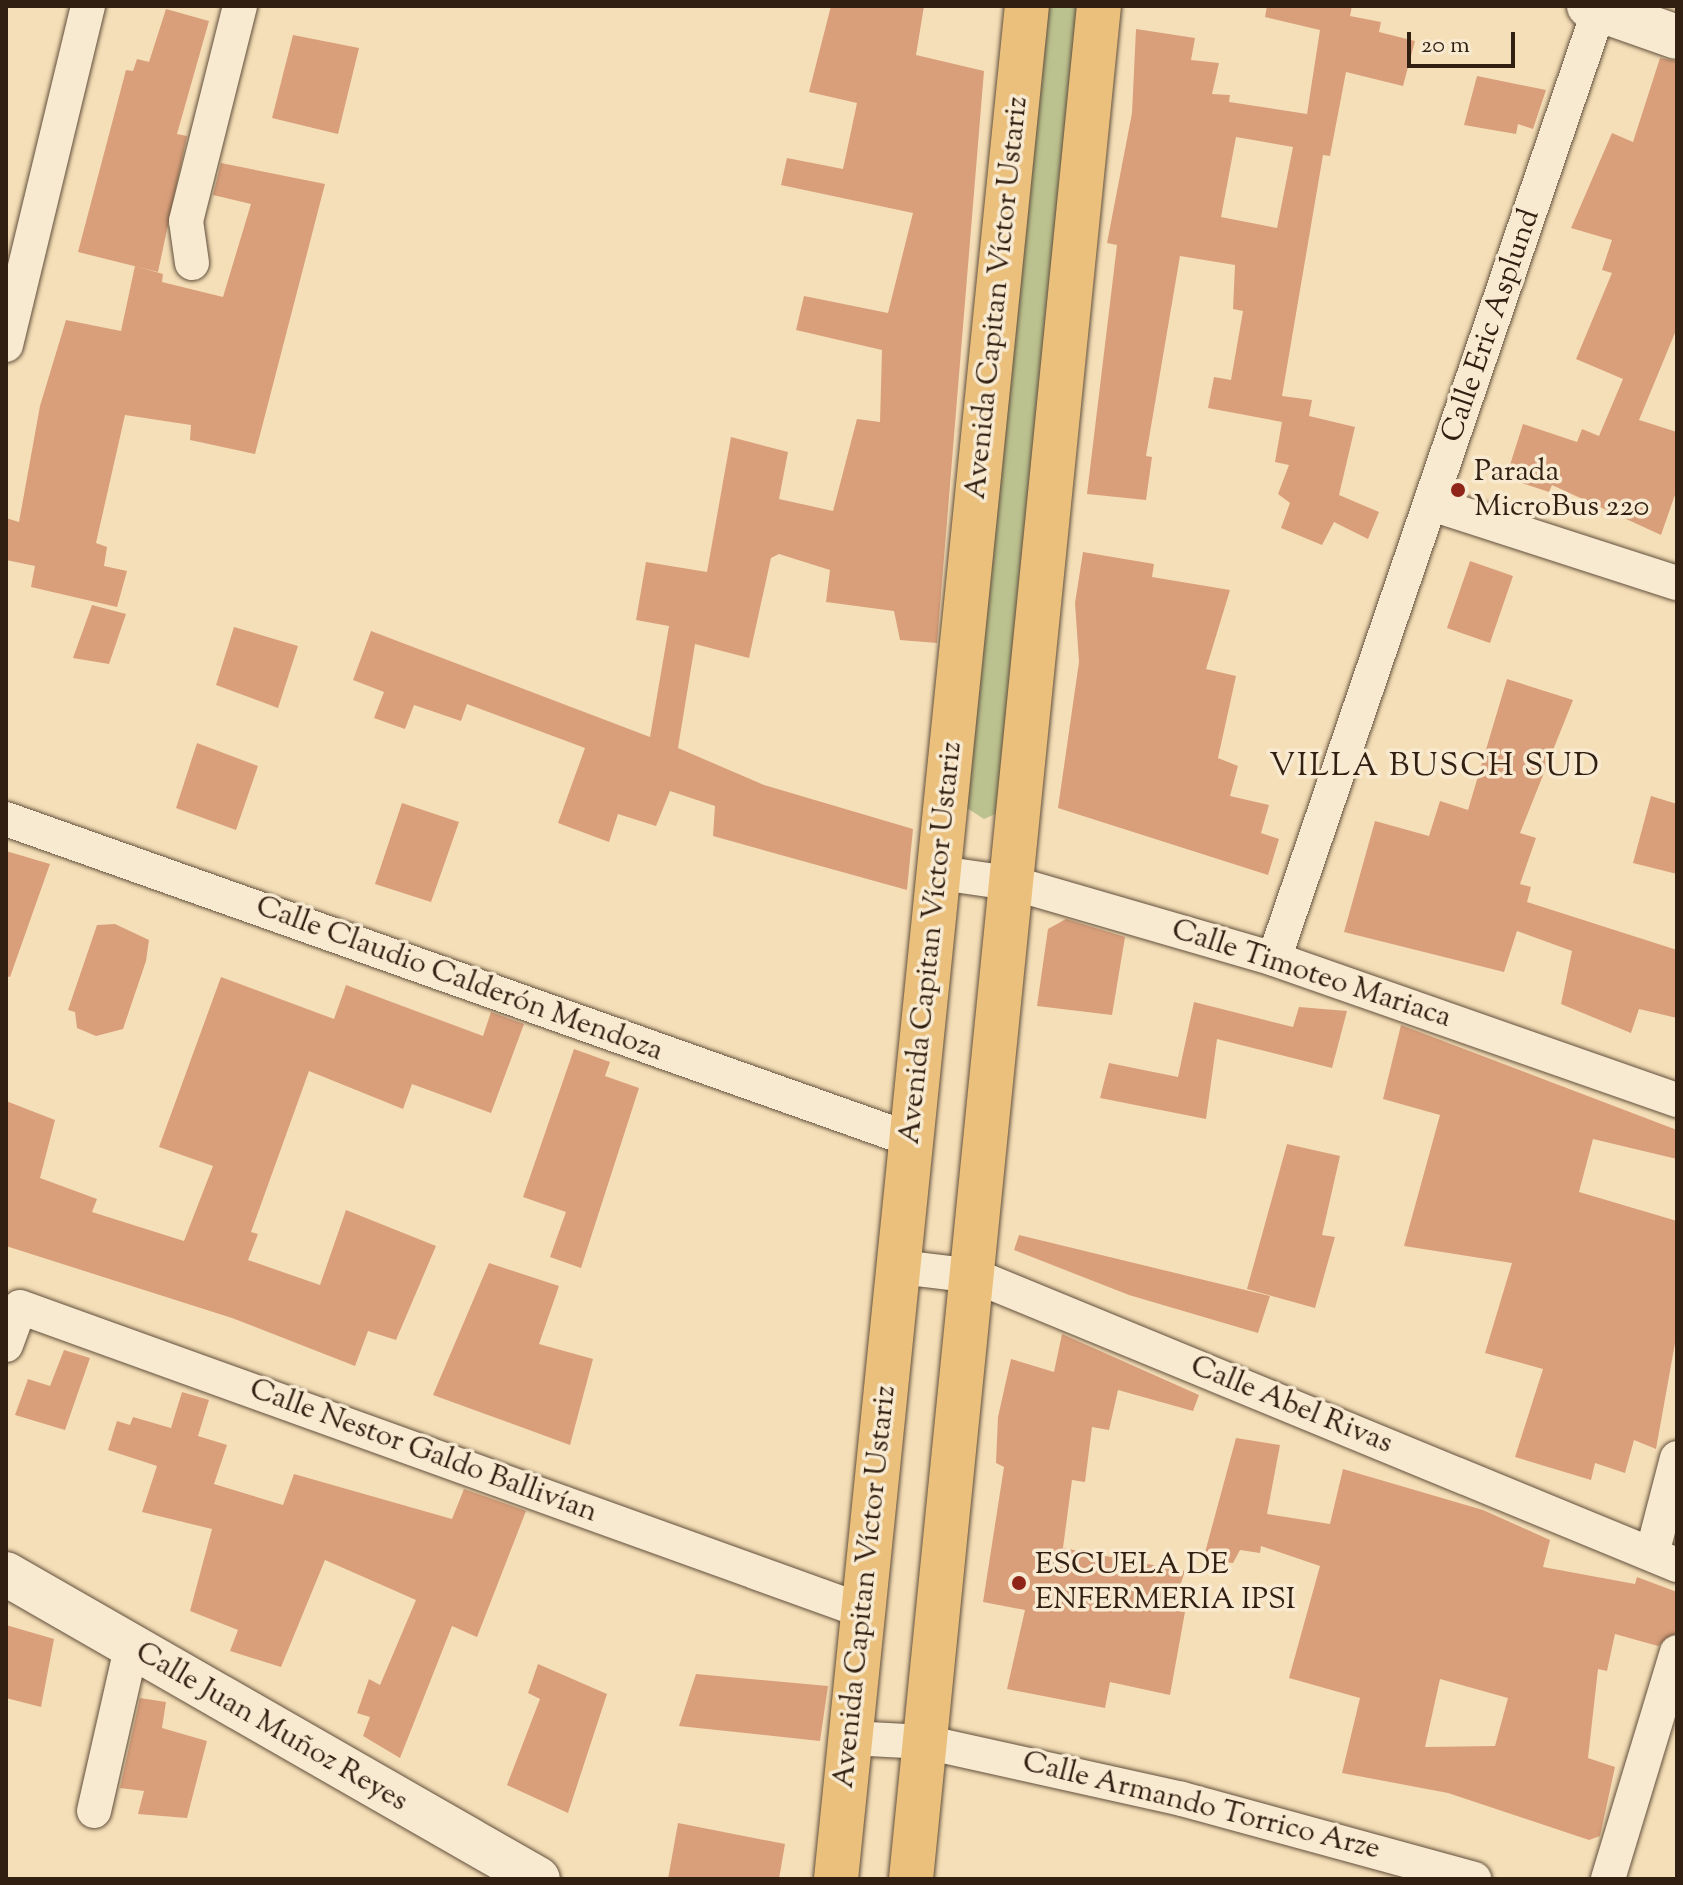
<!DOCTYPE html>
<meta charset="utf-8">
<style>
body{margin:0}
#map{position:relative;width:1683px;height:1885px;overflow:hidden;background:#f5dfb8;font-family:"Sorts Mill Goudy",serif}
div>[style]{position:absolute}
[style*='--x']{left:calc(var(--x)*1px);top:calc(var(--y)*1px);width:calc(var(--w)*1px);rotate:calc(var(--a)*1deg)}
.green>*{inset:0;background:#bbc28f}
.building>*{inset:0;background:#d99f7b}
.roads{filter:drop-shadow(0 0 2px #624f3b) drop-shadow(0 0 2px #624f3b)}
.street>*{height:34px;margin:-17px;padding:0 17px;transform-origin:17px;border-radius:17px;background:#f8ead1}
.secondary>*{height:44px;margin:-22px;padding:0 22px;transform-origin:22px;border-radius:22px;background:#f8ead1}
.primary>*{height:44px;margin:-22px;padding:0 22px;transform-origin:22px;border-radius:22px;background:#eac07c}
.dots>*{width:22px;height:22px;translate:-50% -50%;box-sizing:border-box;border:4px solid #f8ead1;border-radius:50%}
span{translate:-50% -50%;white-space:nowrap;text-align:center;line-height:1.15;-webkit-text-stroke:7px #f8ead1;paint-order:stroke}
.street-label{font-size:30px;color:#311f11}
.poi-label{font-size:30px;color:#311f11}
.left{translate:0 -50%;text-align:left}
.neighbourhood-label{font-size:32px;color:#311f11;letter-spacing:2px}
.frame{position:absolute;inset:0;border:8px solid #311f11;pointer-events:none}
.scale{position:absolute;left:1407px;top:32px;width:108px;height:36px;box-sizing:border-box;border:4px solid #311f11;border-top:0;padding-left:10px;font-size:24px;line-height:28px;white-space:nowrap;color:#311f11;-webkit-text-stroke:6px #f8ead1;paint-order:stroke}
</style>
<div id="map">
<div class="green">
<div style="clip-path:polygon(1046px 6px,1077px 6px,1004px 810px,984px 819px,964px 806px)"></div>
</div>
<div class="building">
<div style="clip-path:polygon(831px 6px,924px 6px,916px 55px,984px 71px,937px 643px,900px 640px,894px 611px,826px 602px,830px 570px,779px 554px,771px 558px,749px 658px,695px 644px,678px 748px,764px 785px,913px 829px,907px 890px,713px 836px,715px 806px,670px 791px,656px 826px,618px 814px,609px 842px,558px 823px,585px 748px,467px 704px,461px 721px,414px 705px,405px 729px,374px 718px,384px 692px,353px 680px,371px 631px,650px 737px,669px 626px,636px 620px,646px 562px,707px 572px,731px 437px,788px 452px,779px 499px,833px 511px,857px 419px,880px 422px,882px 350px,796px 330px,804px 296px,888px 313px,913px 213px,781px 185px,787px 158px,843px 169px,857px 103px,809px 92px)"></div>
<div style="clip-path:polygon(evenodd,1267px 6px,1352px 6px,1350px 16px,1381px 22px,1379px 32px,1415px 41px,1403px 86px,1346px 72px,1330px 156px,1323px 155px,1282px 396px,1312px 400px,1309px 416px,1355px 427px,1339px 495px,1379px 512px,1368px 539px,1334px 522px,1322px 545px,1281px 528px,1290px 503px,1278px 494px,1289px 465px,1275px 462px,1282px 422px,1208px 408px,1214px 377px,1231px 380px,1243px 311px,1233px 309px,1235px 265px,1180px 256px,1146px 456px,1152px 457px,1146px 500px,1087px 494px,1117px 245px,1107px 243px,1132px 113px,1136px 29px,1195px 38px,1191px 60px,1219px 63px,1212px 94px,1230px 95px,1229px 102px,1307px 114px,1320px 30px,1265px 17px,1267px 6px,1236px 137px,1293px 147px,1277px 228px,1221px 217px,1236px 137px)"></div>
<div style="clip-path:polygon(166px 9px,209px 21px,177px 134px,187px 136px,158px 272px,78px 252px,126px 70px,133px 71px,137px 59px,149px 62px)"></div>
<div style="clip-path:polygon(293px 35px,359px 48px,338px 134px,272px 118px)"></div>
<div style="clip-path:polygon(1660px 58px,1677px 61px,1677px 328px,1639px 420px,1677px 432px,1677px 489px,1661px 535px,1552px 485px,1549px 492px,1522px 483px,1526px 474px,1509px 468px,1523px 424px,1577px 442px,1582px 429px,1599px 436px,1623px 379px,1576px 359px,1612px 273px,1602px 270px,1612px 240px,1571px 228px,1612px 133px,1633px 142px)"></div>
<div style="clip-path:polygon(1477px 76px,1546px 90px,1533px 129px,1518px 124px,1516px 134px,1464px 125px)"></div>
<div style="clip-path:polygon(221px 163px,325px 184px,255px 454px,190px 440px,191px 425px,125px 415px,96px 543px,107px 547px,104px 566px,127px 571px,117px 607px,31px 587px,35px 566px,6px 560px,6px 518px,19px 522px,40px 406px,66px 320px,121px 331px,135px 266px,163px 274px,162px 282px,223px 297px,251px 204px,213px 195px)"></div>
<div style="clip-path:polygon(1083px 552px,1154px 564px,1152px 577px,1230px 590px,1206px 669px,1236px 676px,1218px 758px,1238px 766px,1230px 796px,1269px 805px,1261px 833px,1279px 839px,1268px 875px,1058px 808px,1079px 662px,1075px 603px)"></div>
<div style="clip-path:polygon(1470px 561px,1513px 576px,1490px 643px,1447px 628px)"></div>
<div style="clip-path:polygon(92px 605px,126px 614px,109px 664px,73px 658px)"></div>
<div style="clip-path:polygon(234px 627px,298px 646px,278px 708px,216px 685px)"></div>
<div style="clip-path:polygon(1507px 679px,1573px 700px,1520px 833px,1536px 838px,1520px 884px,1531px 887px,1527px 902px,1677px 950px,1677px 1018px,1639px 1009px,1631px 1033px,1561px 1004px,1572px 951px,1517px 931px,1504px 972px,1344px 932px,1375px 821px,1429px 836px,1440px 801px,1468px 810px)"></div>
<div style="clip-path:polygon(197px 743px,258px 766px,236px 830px,176px 808px)"></div>
<div style="clip-path:polygon(1651px 796px,1677px 804px,1677px 874px,1633px 863px)"></div>
<div style="clip-path:polygon(402px 803px,459px 822px,431px 902px,375px 884px)"></div>
<div style="clip-path:polygon(6px 851px,50px 864px,10px 977px,6px 976px)"></div>
<div style="clip-path:polygon(1066px 919px,1125px 937px,1112px 1015px,1037px 1006px,1048px 929px)"></div>
<div style="clip-path:polygon(115px 924px,149px 940px,146px 961px,123px 1029px,96px 1036px,77px 1028px,75px 1012px,68px 1010px,97px 925px)"></div>
<div style="clip-path:polygon(221px 977px,334px 1019px,346px 985px,483px 1036px,491px 1012px,524px 1024px,491px 1113px,412px 1084px,403px 1109px,309px 1071px,251px 1232px,258px 1234px,248px 1260px,320px 1285px,346px 1210px,436px 1246px,396px 1340px,368px 1331px,355px 1366px,232px 1318px,6px 1246px,6px 1101px,55px 1120px,40px 1178px,97px 1199px,92px 1212px,184px 1241px,213px 1166px,159px 1147px)"></div>
<div style="clip-path:polygon(1194px 1002px,1293px 1027px,1299px 1007px,1347px 1011px,1332px 1068px,1217px 1039px,1206px 1119px,1100px 1098px,1109px 1063px,1178px 1077px)"></div>
<div style="clip-path:polygon(1401px 1025px,1677px 1130px,1677px 1159px,1593px 1139px,1579px 1192px,1677px 1221px,1677px 1332px,1656px 1449px,1634px 1440px,1625px 1473px,1595px 1463px,1591px 1480px,1515px 1457px,1543px 1369px,1485px 1353px,1512px 1263px,1404px 1246px,1440px 1115px,1383px 1099px)"></div>
<div style="clip-path:polygon(574px 1049px,610px 1062px,605px 1076px,639px 1088px,581px 1268px,550px 1257px,566px 1212px,523px 1197px)"></div>
<div style="clip-path:polygon(1287px 1144px,1340px 1156px,1322px 1235px,1335px 1237px,1315px 1308px,1247px 1289px)"></div>
<div style="clip-path:polygon(1019px 1235px,1270px 1296px,1258px 1333px,1129px 1295px,1014px 1250px)"></div>
<div style="clip-path:polygon(489px 1263px,559px 1286px,539px 1344px,593px 1359px,570px 1445px,433px 1395px)"></div>
<div style="clip-path:polygon(1062px 1334px,1199px 1395px,1193px 1411px,1118px 1390px,1109px 1430px,1092px 1427px,1085px 1482px,1072px 1480px,1063px 1548px,1185px 1571px,1172px 1610px,1185px 1612px,1170px 1695px,1110px 1682px,1105px 1708px,1007px 1689px,1025px 1610px,983px 1602px,1004px 1467px,996px 1463px,998px 1417px,1011px 1359px,1054px 1372px)"></div>
<div style="clip-path:polygon(64px 1350px,90px 1358px,65px 1430px,15px 1415px,28px 1379px,50px 1386px)"></div>
<div style="clip-path:polygon(182px 1392px,209px 1400px,198px 1436px,227px 1445px,214px 1484px,283px 1505px,294px 1474px,452px 1519px,464px 1489px,526px 1511px,477px 1637px,452px 1626px,400px 1758px,363px 1736px,370px 1717px,357px 1713px,369px 1679px,380px 1685px,416px 1600px,325px 1560px,281px 1667px,230px 1651px,238px 1630px,190px 1611px,212px 1529px,142px 1512px,157px 1466px,108px 1450px,117px 1421px,130px 1425px,133px 1417px,171px 1428px)"></div>
<div style="clip-path:polygon(evenodd,1236px 1438px,1280px 1445px,1267px 1514px,1330px 1524px,1343px 1469px,1483px 1510px,1550px 1540px,1543px 1567px,1635px 1584px,1637px 1577px,1677px 1592px,1676px 1633px,1658px 1646px,1615px 1634px,1607px 1671px,1598px 1669px,1588px 1758px,1615px 1767px,1600px 1836px,1589px 1840px,1448px 1793px,1342px 1773px,1360px 1698px,1289px 1678px,1320px 1566px,1261px 1546px,1260px 1553px,1240px 1550px,1233px 1563px,1203px 1560px,1236px 1438px,1440px 1679px,1508px 1698px,1495px 1746px,1425px 1747px,1440px 1679px)"></div>
<div style="clip-path:polygon(6px 1625px,54px 1639px,41px 1707px,6px 1698px)"></div>
<div style="clip-path:polygon(538px 1664px,607px 1694px,568px 1813px,507px 1785px,540px 1699px,528px 1693px)"></div>
<div style="clip-path:polygon(696px 1674px,828px 1686px,820px 1741px,679px 1726px)"></div>
<div style="clip-path:polygon(140px 1698px,166px 1702px,162px 1728px,207px 1741px,187px 1818px,138px 1814px,144px 1791px,120px 1788px)"></div>
<div style="clip-path:polygon(678px 1823px,785px 1844px,779px 1879px,668px 1879px)"></div>
</div>
<div class="roads">
<div class="street">
<div style="--x:192;--y:263;--w:42;--a:-98.1"></div>
<div style="--x:186;--y:221;--w:222;--a:-75.9"></div>
<div style="--x:6;--y:345;--w:349;--a:-76.4"></div>
<div style="--x:1432;--y:504;--w:257;--a:17.9"></div>
<div style="--x:6;--y:819;--w:961;--a:19.51"></div>
<div style="--x:940;--y:873;--w:77;--a:8.2"></div>
<div style="--x:1016;--y:884;--w:269;--a:16.2"></div>
<div style="--x:1274;--y:959;--w:427;--a:19.3"></div>
<div style="--x:1274;--y:959;--w:1003;--a:-71.1"></div>
<div style="--x:899;--y:1267;--w:77;--a:6.8"></div>
<div style="--x:975;--y:1276;--w:759;--a:22.38"></div>
<div style="--x:6;--y:1345;--w:40;--a:-69.8"></div>
<div style="--x:20;--y:1307;--w:896;--a:19.83"></div>
<div style="--x:1652;--y:1554;--w:99;--a:-75.4"></div>
<div style="--x:850;--y:1738;--w:75;--a:3.1"></div>
<div style="--x:925;--y:1742;--w:263;--a:12.5"></div>
<div style="--x:1182;--y:1799;--w:303;--a:15.3"></div>
<div style="--x:94;--y:1811;--w:167;--a:-77.2"></div>
<div style="--x:1608;--y:1879;--w:237;--a:-73.1"></div>
</div>
<div class="secondary">
<div style="--x:1589;--y:6;--w:93;--a:19.4"></div>
<div style="--x:6;--y:1574;--w:613;--a:29.83"></div>
</div>
<div class="primary">
<div style="--x:836;--y:1879;--w:1883;--a:-84.18"></div>
<div style="--x:911;--y:1879;--w:1882;--a:-84.27"></div>
</div>
</div>
<div class="dots">
<div style="left:1458px;top:490px;background:#8f2418"></div>
<div style="left:1019px;top:1583px;background:#8f2418"></div>
</div>
<div class="street-label">
<span style="left:998px;top:298px;rotate:-84deg">Avenida Capitan Víctor Ustariz</span>
<span style="left:1492px;top:326px;rotate:-71deg">Calle Eric Asplund</span>
<span style="left:932px;top:943px;rotate:-84deg">Avenida Capitan Víctor Ustariz</span>
<span style="left:1311px;top:975px;rotate:18deg">Calle Timoteo Mariaca</span>
<span style="left:459px;top:980px;rotate:20deg">Calle Claudio Calderón Mendoza</span>
<span style="left:1291px;top:1406px;rotate:22deg">Calle Abel Rivas</span>
<span style="left:423px;top:1452px;rotate:20deg">Calle Nestor Galdo Ballivían</span>
<span style="left:866px;top:1587px;rotate:-84deg">Avenida Capitan Víctor Ustariz</span>
<span style="left:271px;top:1728px;rotate:30deg">Calle Juan Muñoz Reyes</span>
<span style="left:1201px;top:1807px;rotate:14deg">Calle Armando Torrico Arze</span>
</div>
<div class="poi-label">
<span class="left" style="left:1474px;top:490px">Parada<br>MicroBus 220</span>
<span class="left" style="left:1035px;top:1583px">ESCUELA DE<br>ENFERMERIA IPSI</span>
</div>
<div class="neighbourhood-label">
<span style="left:1435px;top:767px">VILLA BUSCH SUD</span>
</div>
<div class="frame"></div>
<div class="scale">20 m</div>
</div>
